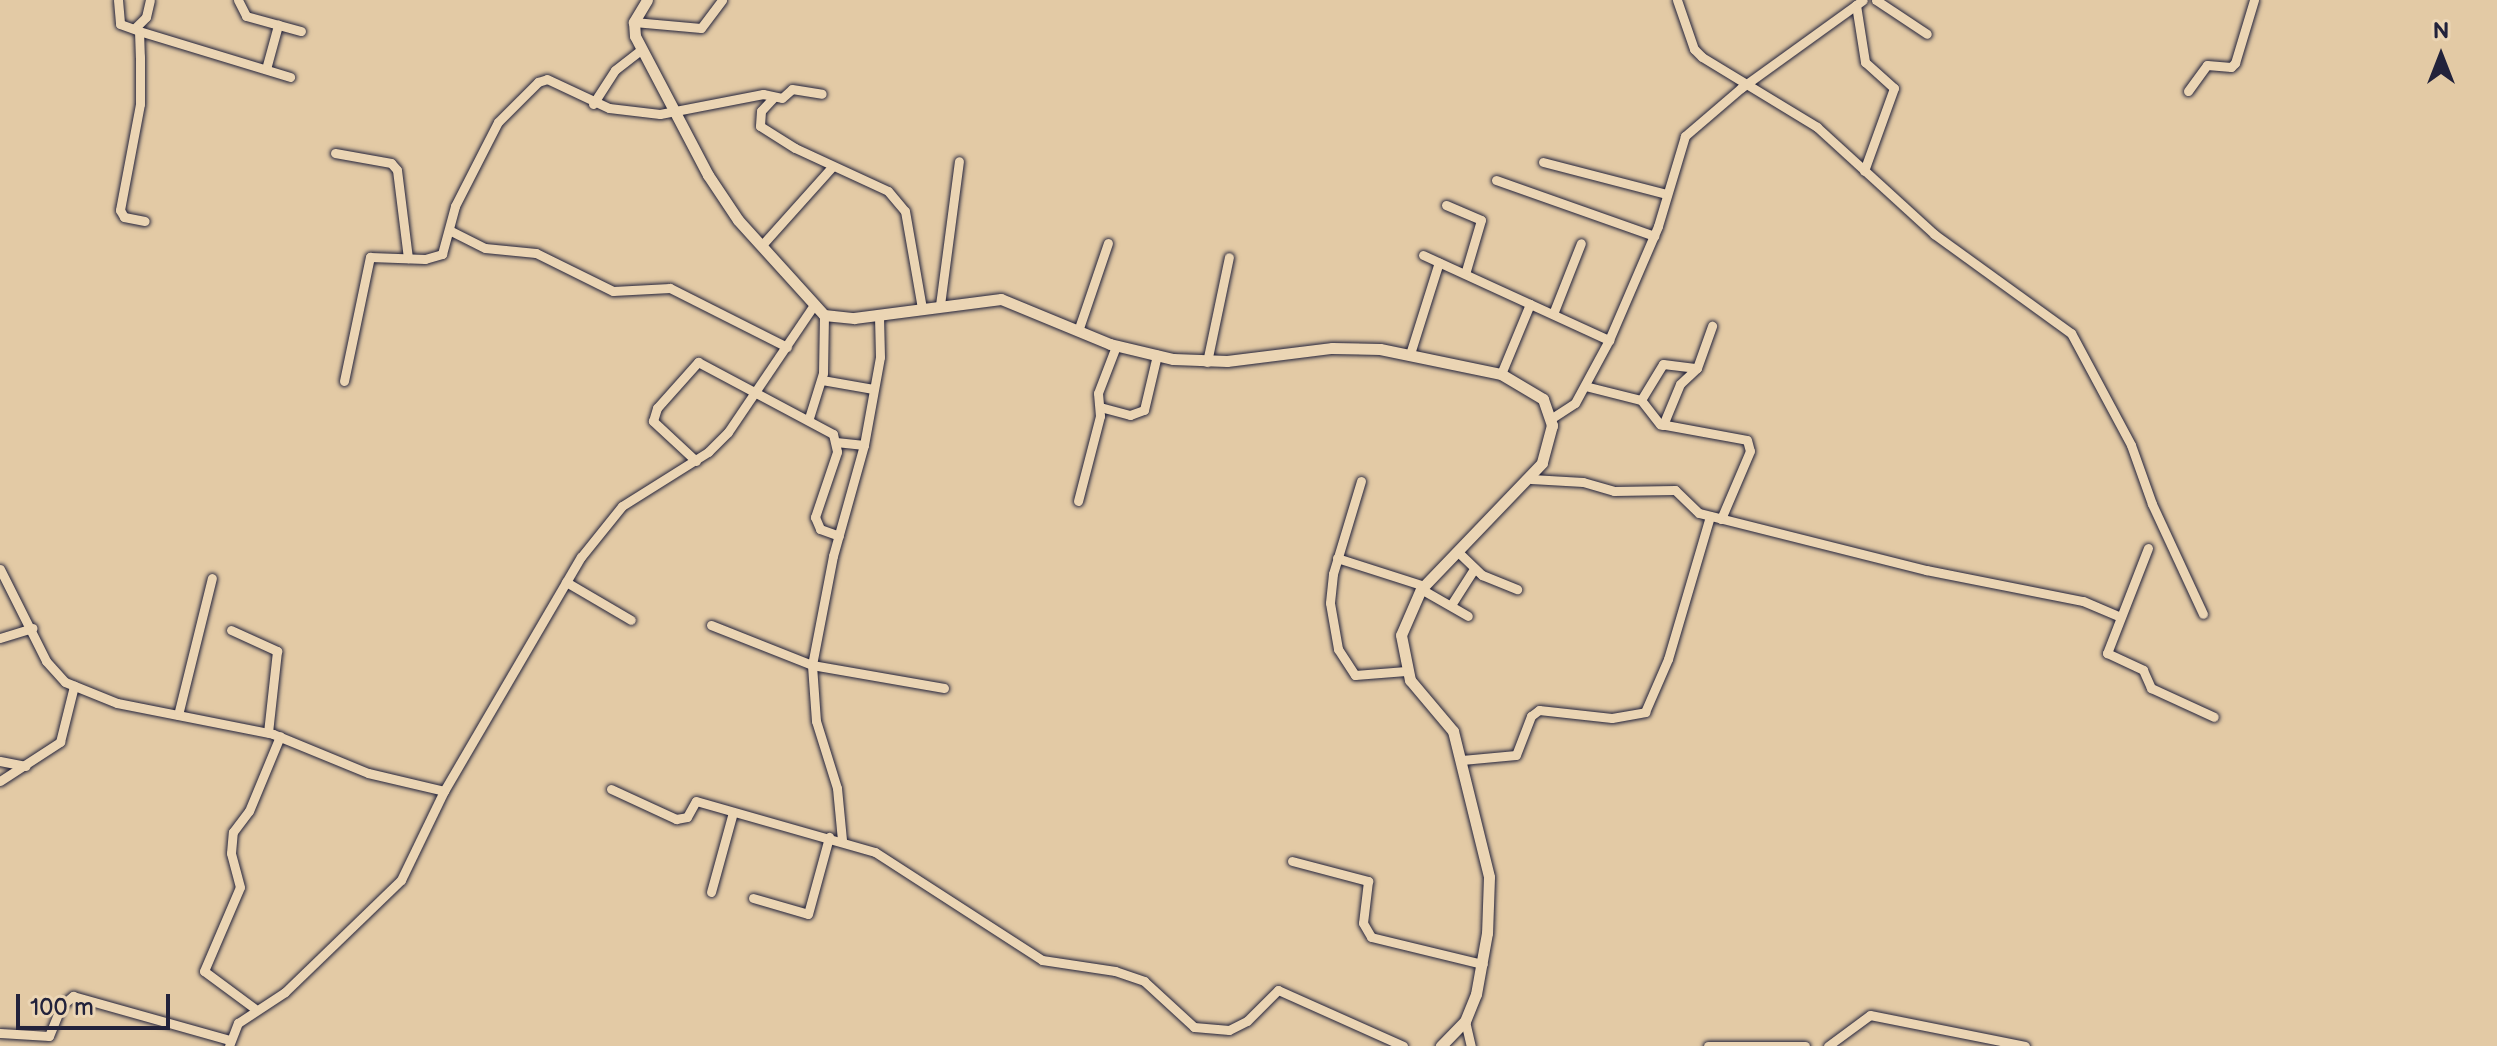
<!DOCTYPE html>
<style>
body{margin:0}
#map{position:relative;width:2497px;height:1046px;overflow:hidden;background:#e3caa5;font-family:"Balsamiq Sans",sans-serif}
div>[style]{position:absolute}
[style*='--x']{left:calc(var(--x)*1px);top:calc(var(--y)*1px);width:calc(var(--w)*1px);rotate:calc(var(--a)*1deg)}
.roads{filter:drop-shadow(0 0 2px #22223b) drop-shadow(0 0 2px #22223b)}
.minor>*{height:9px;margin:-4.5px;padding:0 4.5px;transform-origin:4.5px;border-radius:4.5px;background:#ebd5b4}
.tertiary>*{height:11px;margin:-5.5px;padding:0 5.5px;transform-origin:5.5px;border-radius:5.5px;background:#ebd5b4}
span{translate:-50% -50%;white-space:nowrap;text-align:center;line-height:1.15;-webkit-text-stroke:7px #ebd5b4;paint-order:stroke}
.north{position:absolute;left:2401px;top:16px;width:80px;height:80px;-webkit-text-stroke:6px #ebd5b4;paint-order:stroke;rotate:0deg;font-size:22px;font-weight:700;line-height:32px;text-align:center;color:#22223b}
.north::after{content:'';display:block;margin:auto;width:28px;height:36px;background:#22223b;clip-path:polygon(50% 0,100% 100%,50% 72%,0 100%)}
.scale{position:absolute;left:16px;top:994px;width:154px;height:36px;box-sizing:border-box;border:4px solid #22223b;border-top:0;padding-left:10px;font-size:24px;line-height:28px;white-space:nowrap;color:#22223b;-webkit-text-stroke:6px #ebd5b4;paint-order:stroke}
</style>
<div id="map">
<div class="roads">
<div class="minor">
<div style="--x:118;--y:0;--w:24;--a:85"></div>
<div style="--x:120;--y:24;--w:20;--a:20"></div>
<div style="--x:139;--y:31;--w:26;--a:88"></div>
<div style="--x:140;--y:57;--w:47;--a:90"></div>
<div style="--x:140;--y:104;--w:108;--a:100.7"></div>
<div style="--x:120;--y:210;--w:8;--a:60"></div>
<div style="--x:124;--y:217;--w:21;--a:11"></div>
<div style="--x:238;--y:0;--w:18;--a:63"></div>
<div style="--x:246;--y:16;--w:57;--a:15.3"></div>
<div style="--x:1677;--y:0;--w:52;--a:70.9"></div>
<div style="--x:1694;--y:49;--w:11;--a:45"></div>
<div style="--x:1702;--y:57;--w:135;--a:31.3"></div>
<div style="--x:1817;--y:127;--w:159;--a:42.4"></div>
<div style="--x:1934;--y:234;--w:169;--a:35.9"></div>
<div style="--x:2071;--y:333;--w:127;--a:61.8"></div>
<div style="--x:2131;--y:445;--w:63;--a:70.4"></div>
<div style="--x:2152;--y:504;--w:121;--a:65.1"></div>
<div style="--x:1876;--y:0;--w:61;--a:33.7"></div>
<div style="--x:1856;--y:5;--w:58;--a:81"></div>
<div style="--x:1865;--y:62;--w:39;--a:42"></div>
<div style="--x:1894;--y:88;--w:88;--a:109.9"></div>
<div style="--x:634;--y:22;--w:67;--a:5.1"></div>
<div style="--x:701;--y:28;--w:35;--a:-53"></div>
<div style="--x:136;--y:27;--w:14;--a:-45"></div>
<div style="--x:146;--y:17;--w:17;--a:-77"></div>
<div style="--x:139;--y:31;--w:158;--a:16.9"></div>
<div style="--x:266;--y:69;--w:46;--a:-74.7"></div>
<div style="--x:2188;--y:91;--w:32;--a:-54"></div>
<div style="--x:2207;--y:65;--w:24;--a:5"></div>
<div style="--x:2231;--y:67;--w:6;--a:-45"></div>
<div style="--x:2235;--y:63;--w:66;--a:-73.2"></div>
<div style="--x:774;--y:97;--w:19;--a:133"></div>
<div style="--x:761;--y:111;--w:15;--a:94"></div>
<div style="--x:760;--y:126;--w:41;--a:32.2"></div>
<div style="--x:795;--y:148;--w:102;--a:24.8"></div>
<div style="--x:888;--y:191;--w:26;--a:50"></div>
<div style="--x:905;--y:211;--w:98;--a:80.1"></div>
<div style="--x:593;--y:104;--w:40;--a:-57.1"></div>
<div style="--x:615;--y:70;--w:33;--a:-38"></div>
<div style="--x:335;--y:153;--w:57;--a:10.1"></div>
<div style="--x:391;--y:163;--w:9;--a:49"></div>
<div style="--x:397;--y:170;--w:89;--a:82.9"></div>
<div style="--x:1543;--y:162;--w:128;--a:14.5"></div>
<div style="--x:1496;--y:180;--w:168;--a:19.5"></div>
<div style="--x:1446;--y:205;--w:38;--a:23"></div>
<div style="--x:1481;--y:220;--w:56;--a:106.5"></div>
<div style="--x:449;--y:230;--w:40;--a:26.6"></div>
<div style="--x:485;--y:248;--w:51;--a:5.6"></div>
<div style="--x:536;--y:253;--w:86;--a:26.3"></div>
<div style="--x:613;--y:291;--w:57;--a:-3"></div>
<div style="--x:670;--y:288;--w:131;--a:26.8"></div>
<div style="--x:762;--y:245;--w:105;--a:-48.1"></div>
<div style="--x:1423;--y:255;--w:205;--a:24.6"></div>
<div style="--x:940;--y:305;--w:145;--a:-82.5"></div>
<div style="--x:1553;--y:314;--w:76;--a:-68.5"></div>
<div style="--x:1078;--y:331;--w:93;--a:-71.2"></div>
<div style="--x:1410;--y:354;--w:96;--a:-72.5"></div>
<div style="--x:1207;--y:362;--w:107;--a:-78.2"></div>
<div style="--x:1501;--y:374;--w:76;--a:-67.5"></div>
<div style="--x:822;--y:380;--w:52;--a:10"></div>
<div style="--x:344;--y:381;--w:127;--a:-78.2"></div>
<div style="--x:370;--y:257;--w:55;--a:2.1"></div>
<div style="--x:425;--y:259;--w:18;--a:-16"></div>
<div style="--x:442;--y:254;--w:50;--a:-74.8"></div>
<div style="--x:455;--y:206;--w:94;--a:-62.9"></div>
<div style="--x:498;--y:122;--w:57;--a:-45"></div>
<div style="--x:538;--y:82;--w:9;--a:-18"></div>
<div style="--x:547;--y:79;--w:68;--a:25.1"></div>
<div style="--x:609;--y:108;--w:51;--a:6.7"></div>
<div style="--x:660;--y:114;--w:105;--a:-11"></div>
<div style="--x:763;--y:94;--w:19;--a:12"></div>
<div style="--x:782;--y:98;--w:13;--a:-42"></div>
<div style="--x:792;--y:89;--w:30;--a:9"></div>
<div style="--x:1585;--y:386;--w:58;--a:14"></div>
<div style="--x:1641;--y:400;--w:31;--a:52"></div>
<div style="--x:1660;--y:424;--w:88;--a:10.4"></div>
<div style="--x:1747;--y:440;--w:11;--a:75"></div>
<div style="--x:1750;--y:451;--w:74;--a:113.1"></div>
<div style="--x:1641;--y:400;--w:42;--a:-58.6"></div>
<div style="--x:1663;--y:364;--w:34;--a:7"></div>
<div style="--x:1100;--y:407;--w:31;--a:15"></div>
<div style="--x:1130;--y:415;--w:15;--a:-20"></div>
<div style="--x:1144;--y:410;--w:57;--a:-76.7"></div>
<div style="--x:809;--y:418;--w:47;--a:-72.7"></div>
<div style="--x:823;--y:373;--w:58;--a:-89"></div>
<div style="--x:1552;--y:418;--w:27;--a:-33"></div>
<div style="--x:1575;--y:403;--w:72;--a:-61.6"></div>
<div style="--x:1609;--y:340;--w:124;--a:-66.7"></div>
<div style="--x:1658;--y:226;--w:94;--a:-73.3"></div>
<div style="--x:1685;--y:136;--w:74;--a:-40.6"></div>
<div style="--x:1741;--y:88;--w:150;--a:-35.8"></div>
<div style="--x:1663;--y:425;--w:44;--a:-67.5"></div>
<div style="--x:1680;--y:384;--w:23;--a:-43"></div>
<div style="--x:1697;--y:368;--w:45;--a:-70.3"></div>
<div style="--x:836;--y:442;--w:28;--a:6"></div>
<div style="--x:696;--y:461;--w:59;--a:-137.1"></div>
<div style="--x:653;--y:421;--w:14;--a:-73"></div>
<div style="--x:657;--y:408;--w:62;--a:-48.3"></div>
<div style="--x:698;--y:362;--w:153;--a:28.1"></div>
<div style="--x:833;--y:434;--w:18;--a:77"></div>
<div style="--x:837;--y:452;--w:69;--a:108.7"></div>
<div style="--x:815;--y:517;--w:13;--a:67"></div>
<div style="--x:820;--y:529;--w:20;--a:20"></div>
<div style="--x:1531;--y:479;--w:52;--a:3.3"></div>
<div style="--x:1583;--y:482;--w:32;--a:16"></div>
<div style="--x:1614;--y:491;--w:61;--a:-0.9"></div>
<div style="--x:1675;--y:490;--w:33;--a:44"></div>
<div style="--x:1699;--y:513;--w:234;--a:14.1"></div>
<div style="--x:1926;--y:570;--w:160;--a:11.2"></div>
<div style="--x:2083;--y:601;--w:38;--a:23"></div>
<div style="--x:1361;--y:481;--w:97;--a:106.8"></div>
<div style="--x:1333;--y:574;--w:29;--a:96"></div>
<div style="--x:1330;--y:603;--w:47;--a:80.1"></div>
<div style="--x:1338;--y:649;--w:31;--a:57"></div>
<div style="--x:1355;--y:675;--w:51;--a:-4.5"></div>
<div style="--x:1078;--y:501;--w:88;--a:-75.5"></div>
<div style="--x:1100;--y:416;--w:23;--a:-95"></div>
<div style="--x:1098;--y:393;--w:50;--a:-69"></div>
<div style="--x:2148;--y:548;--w:113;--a:111.3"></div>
<div style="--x:2107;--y:653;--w:40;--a:25"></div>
<div style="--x:2143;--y:670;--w:20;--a:66"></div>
<div style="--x:2151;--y:688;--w:69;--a:24.7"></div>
<div style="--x:1457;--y:551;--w:35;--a:44"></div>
<div style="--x:1482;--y:575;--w:38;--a:22"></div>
<div style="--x:1337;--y:558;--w:91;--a:17.8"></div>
<div style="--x:0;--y:569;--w:103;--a:63.4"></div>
<div style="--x:46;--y:661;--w:28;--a:48"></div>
<div style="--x:65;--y:682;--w:56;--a:22"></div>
<div style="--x:117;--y:703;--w:159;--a:11.2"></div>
<div style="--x:273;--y:734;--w:103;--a:22.3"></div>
<div style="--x:368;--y:773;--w:78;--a:13.3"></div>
<div style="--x:566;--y:582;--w:75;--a:30.3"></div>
<div style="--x:1421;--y:589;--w:54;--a:29.9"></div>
<div style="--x:1451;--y:605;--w:43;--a:-57.4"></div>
<div style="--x:711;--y:625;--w:109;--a:21.6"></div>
<div style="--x:812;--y:665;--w:134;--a:9.9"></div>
<div style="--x:231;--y:630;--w:51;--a:24.5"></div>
<div style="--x:277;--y:651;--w:82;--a:96.3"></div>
<div style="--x:0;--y:638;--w:34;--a:-17"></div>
<div style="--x:178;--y:715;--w:141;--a:-76.1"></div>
<div style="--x:1462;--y:760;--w:54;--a:-5.3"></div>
<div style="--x:1516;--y:755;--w:42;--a:-69"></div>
<div style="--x:1531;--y:716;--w:10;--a:-37"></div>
<div style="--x:1539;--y:710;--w:73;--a:6.3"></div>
<div style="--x:1612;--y:718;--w:34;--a:-10"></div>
<div style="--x:1645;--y:712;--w:58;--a:-66.5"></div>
<div style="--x:1668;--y:659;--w:149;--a:-73.6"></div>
<div style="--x:0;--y:761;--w:26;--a:11"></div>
<div style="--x:0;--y:781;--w:72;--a:-33"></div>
<div style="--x:60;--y:742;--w:58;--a:-76"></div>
<div style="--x:611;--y:789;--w:72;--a:24.8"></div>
<div style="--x:676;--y:819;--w:11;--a:-10"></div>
<div style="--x:687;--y:817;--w:18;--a:-61"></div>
<div style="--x:696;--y:801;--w:186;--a:15.9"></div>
<div style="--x:875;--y:852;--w:199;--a:32.9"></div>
<div style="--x:1042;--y:960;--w:74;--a:8.6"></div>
<div style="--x:1115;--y:971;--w:31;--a:19"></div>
<div style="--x:1144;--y:981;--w:68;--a:42.6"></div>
<div style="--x:1194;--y:1027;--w:35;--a:5"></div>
<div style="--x:1229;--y:1030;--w:20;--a:-27"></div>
<div style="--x:1247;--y:1021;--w:44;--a:-45"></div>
<div style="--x:1278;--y:990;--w:137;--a:24.1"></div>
<div style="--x:842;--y:840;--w:52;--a:-95.5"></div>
<div style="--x:837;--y:788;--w:70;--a:-107.4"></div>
<div style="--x:816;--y:721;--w:56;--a:-94.1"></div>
<div style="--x:812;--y:665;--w:111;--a:-79.1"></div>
<div style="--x:833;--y:556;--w:115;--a:-74.4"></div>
<div style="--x:864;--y:445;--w:89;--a:-79.7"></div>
<div style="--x:880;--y:357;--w:41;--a:-91.4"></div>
<div style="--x:1292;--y:861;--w:79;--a:14.7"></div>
<div style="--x:1368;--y:881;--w:42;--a:96.8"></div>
<div style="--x:1363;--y:923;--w:16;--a:60"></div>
<div style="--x:1371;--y:937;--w:115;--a:13.6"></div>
<div style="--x:711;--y:892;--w:83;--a:-74.6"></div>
<div style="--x:753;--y:898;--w:57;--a:16.2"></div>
<div style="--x:808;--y:914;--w:80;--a:-74.7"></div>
<div style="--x:254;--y:1008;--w:62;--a:-143.5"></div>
<div style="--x:204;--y:971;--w:91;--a:-66.8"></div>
<div style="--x:240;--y:887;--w:35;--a:-105"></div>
<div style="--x:231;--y:853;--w:21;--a:-85"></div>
<div style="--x:233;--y:832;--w:26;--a:-53"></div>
<div style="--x:249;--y:811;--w:81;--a:-67.5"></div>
<div style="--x:1465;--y:1021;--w:26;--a:77"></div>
<div style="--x:0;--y:1033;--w:49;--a:3.5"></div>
<div style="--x:49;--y:1036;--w:32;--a:-68"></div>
<div style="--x:61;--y:1006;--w:16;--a:-40"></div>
<div style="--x:73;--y:996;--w:163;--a:15.7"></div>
<div style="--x:229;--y:1046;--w:25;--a:-69"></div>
<div style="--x:238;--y:1023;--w:56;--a:-33.4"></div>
<div style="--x:285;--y:992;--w:161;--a:-44"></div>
<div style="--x:401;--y:880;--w:99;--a:-64.2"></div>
<div style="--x:444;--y:791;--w:271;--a:-59.7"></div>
<div style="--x:581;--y:557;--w:65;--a:-51.2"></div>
<div style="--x:622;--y:506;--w:102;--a:-32.1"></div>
<div style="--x:708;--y:452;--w:28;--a:-45"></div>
<div style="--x:728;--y:432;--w:153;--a:-55.9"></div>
<div style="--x:1708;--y:1046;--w:97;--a:0"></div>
<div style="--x:1828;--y:1046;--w:52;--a:-36.4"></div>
<div style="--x:1870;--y:1015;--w:158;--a:11.3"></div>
</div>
<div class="tertiary">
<div style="--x:647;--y:0;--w:26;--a:121"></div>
<div style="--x:634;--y:22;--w:14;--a:86"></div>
<div style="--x:635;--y:36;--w:157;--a:62.3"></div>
<div style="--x:708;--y:175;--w:54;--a:56.3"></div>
<div style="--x:738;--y:220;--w:128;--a:47.8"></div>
<div style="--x:824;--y:315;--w:30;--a:6"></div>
<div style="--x:854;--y:318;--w:148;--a:-7.4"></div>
<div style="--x:1001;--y:299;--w:118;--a:22.4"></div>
<div style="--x:1110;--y:344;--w:65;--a:13.4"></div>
<div style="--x:1173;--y:359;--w:54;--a:2.1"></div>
<div style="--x:1227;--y:361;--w:106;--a:-7.1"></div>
<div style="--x:1332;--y:348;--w:48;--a:1.2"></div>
<div style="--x:1380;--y:349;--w:124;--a:11.7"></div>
<div style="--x:1501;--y:374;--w:49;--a:30.8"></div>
<div style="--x:1543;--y:399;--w:28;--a:71"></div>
<div style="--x:1552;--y:425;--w:39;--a:105"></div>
<div style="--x:1542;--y:463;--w:175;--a:133.8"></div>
<div style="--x:1421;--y:589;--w:50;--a:113.5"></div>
<div style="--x:1401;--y:635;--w:46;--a:78.7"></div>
<div style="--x:1410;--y:680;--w:67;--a:49.9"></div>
<div style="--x:1453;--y:731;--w:150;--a:76.1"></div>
<div style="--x:1489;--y:877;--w:56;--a:92"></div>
<div style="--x:1487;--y:933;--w:62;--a:100.2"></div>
<div style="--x:1476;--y:994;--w:29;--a:112"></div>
<div style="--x:1465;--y:1021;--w:35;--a:134"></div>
</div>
</div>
<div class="north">N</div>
<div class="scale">100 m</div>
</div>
